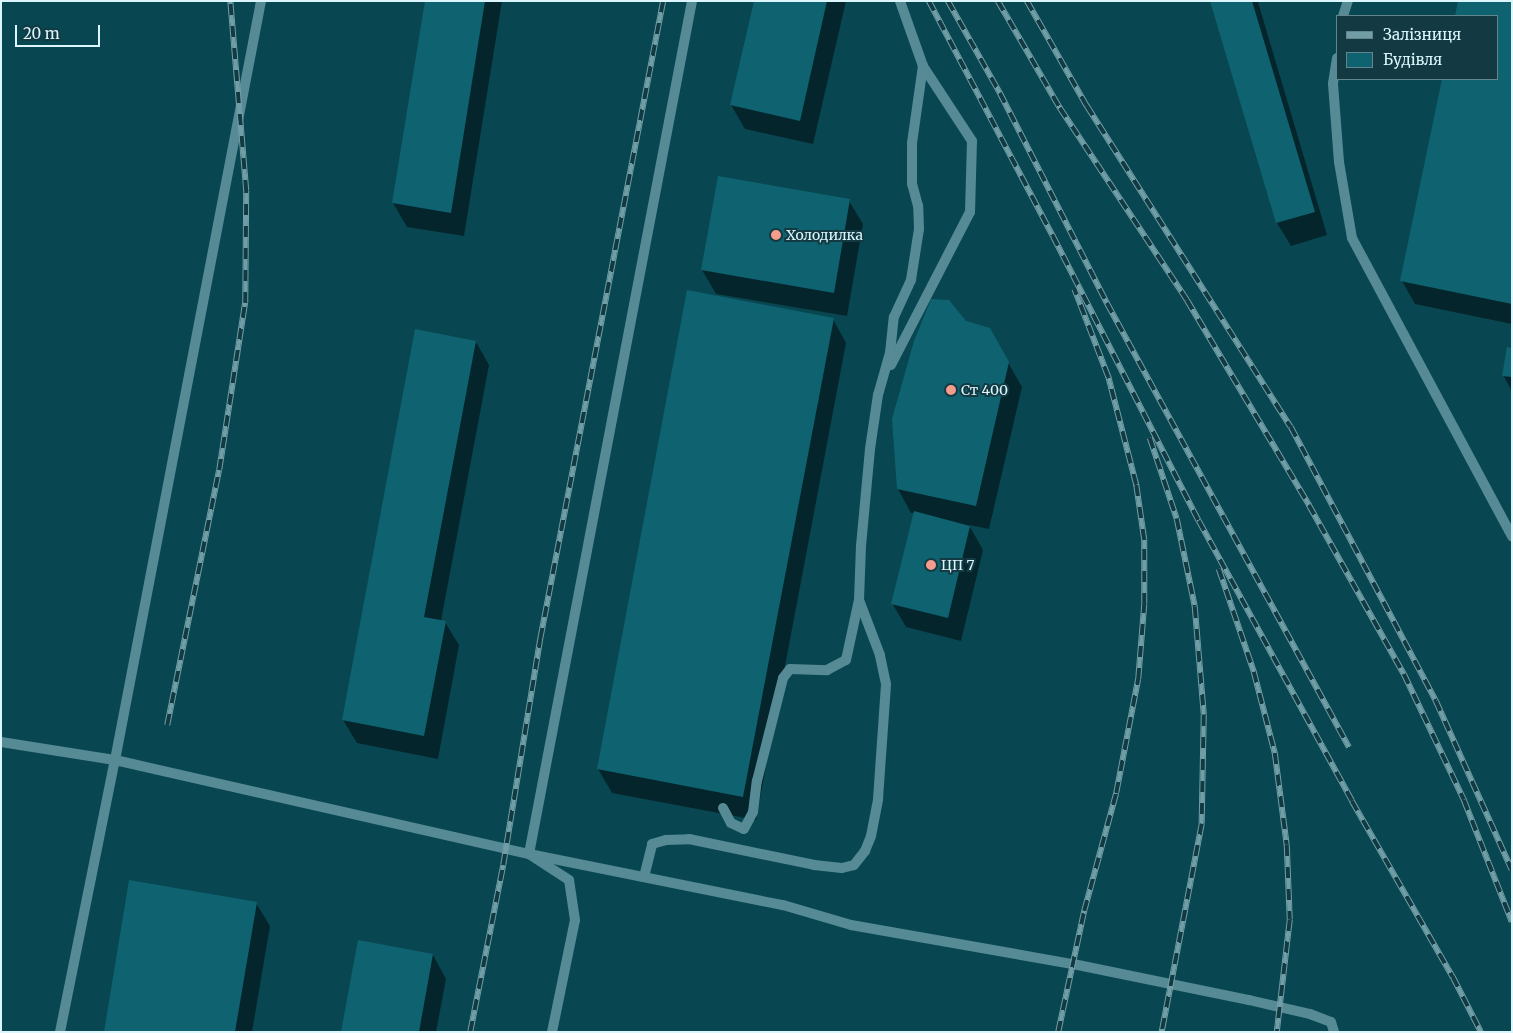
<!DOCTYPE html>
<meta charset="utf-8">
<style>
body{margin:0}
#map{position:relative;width:1513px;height:1033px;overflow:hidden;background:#084751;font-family:Merriweather,serif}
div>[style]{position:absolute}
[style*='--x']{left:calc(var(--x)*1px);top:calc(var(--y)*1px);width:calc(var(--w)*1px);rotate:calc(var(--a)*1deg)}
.shadow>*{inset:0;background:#0007}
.building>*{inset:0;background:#0f6270}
.lane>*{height:10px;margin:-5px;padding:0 5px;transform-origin:5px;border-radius:5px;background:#568a95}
.rail>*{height:5.5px;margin-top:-2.75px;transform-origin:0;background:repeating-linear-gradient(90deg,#133a42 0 11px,#719ea6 0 22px);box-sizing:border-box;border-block:1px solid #719ea6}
.dots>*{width:14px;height:14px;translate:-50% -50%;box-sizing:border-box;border:2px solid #133a42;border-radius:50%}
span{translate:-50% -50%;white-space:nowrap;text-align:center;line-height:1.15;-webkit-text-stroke:4px #133a42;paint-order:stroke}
.poi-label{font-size:14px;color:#dbf7fd}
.left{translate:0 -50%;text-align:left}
.frame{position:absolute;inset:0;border:2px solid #dbf7fd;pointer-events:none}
.legend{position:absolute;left:1336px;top:15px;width:162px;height:65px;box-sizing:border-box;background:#133a42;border:1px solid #63868d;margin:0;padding:6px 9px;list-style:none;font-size:15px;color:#dbf7fd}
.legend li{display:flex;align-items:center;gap:10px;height:25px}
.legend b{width:25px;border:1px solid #63868d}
.scale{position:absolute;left:15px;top:25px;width:85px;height:22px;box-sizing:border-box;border:2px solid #dbf7fd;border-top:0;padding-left:6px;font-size:15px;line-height:18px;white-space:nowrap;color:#dbf7fd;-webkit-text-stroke:4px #133a42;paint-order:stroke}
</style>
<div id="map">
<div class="shadow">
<div style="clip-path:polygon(426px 1px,502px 1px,464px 236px,407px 227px,393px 203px)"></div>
<div style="clip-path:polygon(755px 1px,846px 1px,813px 144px,745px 129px,731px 105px)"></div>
<div style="clip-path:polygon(1211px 1px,1258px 2px,1327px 235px,1291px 246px,1277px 223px)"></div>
<div style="clip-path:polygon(1459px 1px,1512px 1px,1512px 324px,1415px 304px,1402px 281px,1443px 79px,1497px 79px,1497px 16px,1456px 16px)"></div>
<div style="clip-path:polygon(849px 201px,863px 224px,847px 316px,716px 294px,702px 270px)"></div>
<div style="clip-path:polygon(833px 319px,846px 343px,756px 820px,612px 793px,598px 769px)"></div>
<div style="clip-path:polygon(965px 322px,989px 329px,1022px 387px,989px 529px,969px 525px,983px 550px,961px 641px,906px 627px,892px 603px,914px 513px,911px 513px,898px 489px)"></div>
<div style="clip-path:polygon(476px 342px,489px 365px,441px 621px,445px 622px,459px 645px,438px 759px,357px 743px,343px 720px)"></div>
<div style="clip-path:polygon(1512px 349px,1512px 391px,1503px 375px)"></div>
<div style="clip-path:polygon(256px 903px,270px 926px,252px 1032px,105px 1032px)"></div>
<div style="clip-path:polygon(433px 955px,446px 979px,436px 1032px,343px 1032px)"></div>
</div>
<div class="building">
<div style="clip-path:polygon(425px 1px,485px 1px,451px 213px,392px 203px)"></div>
<div style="clip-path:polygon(754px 1px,827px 1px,800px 121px,730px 105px)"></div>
<div style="clip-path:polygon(1210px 1px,1252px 1px,1315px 212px,1276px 223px)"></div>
<div style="clip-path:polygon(1458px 1px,1512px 1px,1512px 304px,1400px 281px,1442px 79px,1497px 79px,1497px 16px,1455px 16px)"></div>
<div style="clip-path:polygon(718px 176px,850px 199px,834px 293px,701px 270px)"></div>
<div style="clip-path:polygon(687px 290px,834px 318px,743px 797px,597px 769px)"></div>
<div style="clip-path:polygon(931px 299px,949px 300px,966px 321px,990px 328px,1009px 362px,976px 506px,897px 489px,892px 419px,914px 341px)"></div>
<div style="clip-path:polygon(415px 329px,476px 341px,424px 617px,446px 621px,424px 736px,342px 720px)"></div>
<div style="clip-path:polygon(1507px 347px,1512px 348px,1512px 377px,1502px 376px)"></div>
<div style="clip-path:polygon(914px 511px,970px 526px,948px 618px,891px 604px)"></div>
<div style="clip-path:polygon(129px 880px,257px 902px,235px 1032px,104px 1032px)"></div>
<div style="clip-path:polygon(358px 940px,433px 954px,419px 1032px,341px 1032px)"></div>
</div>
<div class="lane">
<div style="--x:1343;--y:16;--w:16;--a:-72"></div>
<div style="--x:1337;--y:58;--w:26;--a:99"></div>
<div style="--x:1333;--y:84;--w:78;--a:85.6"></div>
<div style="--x:1339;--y:162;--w:77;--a:80.3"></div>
<div style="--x:1352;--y:238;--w:339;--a:61.8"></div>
<div style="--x:891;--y:365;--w:172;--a:-62.7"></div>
<div style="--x:970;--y:212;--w:71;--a:-88.4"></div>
<div style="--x:972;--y:141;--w:90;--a:-123.2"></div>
<div style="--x:923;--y:66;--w:69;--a:-109.5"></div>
<div style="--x:1;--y:742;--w:115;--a:9"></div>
<div style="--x:115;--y:760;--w:425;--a:12.8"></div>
<div style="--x:529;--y:854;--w:259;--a:11.4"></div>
<div style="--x:783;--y:905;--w:71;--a:16.4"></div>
<div style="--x:851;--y:925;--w:225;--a:10"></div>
<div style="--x:1073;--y:964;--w:180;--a:11.6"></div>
<div style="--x:1249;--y:1000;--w:63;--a:12.9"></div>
<div style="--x:1310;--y:1014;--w:22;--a:21"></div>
<div style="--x:1331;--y:1022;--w:10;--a:73"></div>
<div style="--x:723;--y:808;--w:17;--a:62"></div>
<div style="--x:731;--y:823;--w:14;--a:25"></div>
<div style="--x:744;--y:829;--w:19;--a:-62"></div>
<div style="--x:753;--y:812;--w:31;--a:-83"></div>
<div style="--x:757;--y:781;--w:106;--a:-75.8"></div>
<div style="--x:783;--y:678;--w:11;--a:-52"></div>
<div style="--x:790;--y:669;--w:37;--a:2"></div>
<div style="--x:827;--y:670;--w:21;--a:-28"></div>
<div style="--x:846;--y:660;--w:61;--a:-77.8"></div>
<div style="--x:859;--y:600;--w:54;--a:-87.9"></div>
<div style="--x:861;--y:546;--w:97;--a:-84.7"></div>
<div style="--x:870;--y:449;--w:55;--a:-81.6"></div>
<div style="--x:878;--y:395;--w:44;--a:-74.1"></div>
<div style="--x:890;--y:353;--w:36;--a:-84"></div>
<div style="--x:894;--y:317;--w:41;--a:-65.3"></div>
<div style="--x:911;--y:280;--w:52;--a:-81.1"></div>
<div style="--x:919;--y:229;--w:23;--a:-92"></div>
<div style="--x:918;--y:206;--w:23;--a:-105"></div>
<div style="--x:912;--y:184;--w:41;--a:-90"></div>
<div style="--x:912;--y:143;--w:78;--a:-81.9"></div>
<div style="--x:644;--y:877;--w:34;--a:-76"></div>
<div style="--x:652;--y:844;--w:15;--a:-16"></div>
<div style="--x:666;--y:840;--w:23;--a:-2"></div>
<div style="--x:689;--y:839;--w:128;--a:11.7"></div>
<div style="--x:814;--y:865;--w:28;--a:6"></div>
<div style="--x:842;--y:868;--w:12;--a:-14"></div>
<div style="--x:854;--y:865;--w:18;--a:-52"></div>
<div style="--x:865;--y:851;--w:16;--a:-68"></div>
<div style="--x:871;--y:836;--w:38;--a:-79"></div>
<div style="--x:878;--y:799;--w:115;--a:-86"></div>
<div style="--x:886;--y:684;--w:30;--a:-102"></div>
<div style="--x:880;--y:655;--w:59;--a:-110.9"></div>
<div style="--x:60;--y:1032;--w:278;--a:-78.6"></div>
<div style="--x:115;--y:760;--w:773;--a:-79.11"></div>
<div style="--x:552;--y:1032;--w:114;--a:-78.4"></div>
<div style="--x:575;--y:920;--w:40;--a:-98.5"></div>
<div style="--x:569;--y:880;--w:48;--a:-147"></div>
<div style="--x:529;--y:854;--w:868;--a:-79.18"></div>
</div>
<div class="rail">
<div style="--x:929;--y:1;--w:266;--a:62.2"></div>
<div style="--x:1053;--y:236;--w:320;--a:62.9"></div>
<div style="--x:1199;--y:521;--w:319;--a:61.3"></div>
<div style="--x:1352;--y:801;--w:203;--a:60.2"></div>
<div style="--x:1453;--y:977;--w:62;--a:63"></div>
<div style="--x:948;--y:1;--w:106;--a:60.5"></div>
<div style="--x:1000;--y:93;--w:236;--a:63"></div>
<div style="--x:1107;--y:303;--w:506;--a:61.41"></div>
<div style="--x:998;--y:1;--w:124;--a:59.9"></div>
<div style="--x:1060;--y:108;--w:230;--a:56.5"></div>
<div style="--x:1187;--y:300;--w:239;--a:59.2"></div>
<div style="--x:1309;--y:505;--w:194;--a:60.7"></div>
<div style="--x:1404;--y:674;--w:140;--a:64.5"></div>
<div style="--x:1464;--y:800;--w:131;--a:68.5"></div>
<div style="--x:1027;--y:1;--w:121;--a:60.3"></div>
<div style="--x:1087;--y:106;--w:380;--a:57.6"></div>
<div style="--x:1291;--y:427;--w:310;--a:62.1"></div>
<div style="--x:1436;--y:701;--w:185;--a:65.8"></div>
<div style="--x:1150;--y:438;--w:85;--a:71.6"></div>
<div style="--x:1177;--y:519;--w:90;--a:78.4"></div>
<div style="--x:1195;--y:607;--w:108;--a:85.2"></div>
<div style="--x:1204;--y:715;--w:109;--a:91.1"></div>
<div style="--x:1202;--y:824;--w:212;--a:100.9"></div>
<div style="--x:1219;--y:569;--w:109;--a:71.2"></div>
<div style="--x:1254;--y:672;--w:84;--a:75.5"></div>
<div style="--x:1275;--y:753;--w:93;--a:82.6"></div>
<div style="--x:1287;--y:845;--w:75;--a:87.7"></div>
<div style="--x:1290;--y:920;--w:113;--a:96.6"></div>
<div style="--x:167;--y:725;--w:260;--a:-78.5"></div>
<div style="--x:219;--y:470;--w:169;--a:-81.2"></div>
<div style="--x:245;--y:303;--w:112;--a:-89.5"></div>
<div style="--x:246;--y:191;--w:191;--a:-94.8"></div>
<div style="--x:470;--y:1032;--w:170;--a:-78.8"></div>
<div style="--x:503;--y:865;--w:229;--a:-80.7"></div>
<div style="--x:540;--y:639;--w:650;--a:-79.09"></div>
<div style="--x:1058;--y:1032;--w:124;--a:-77.9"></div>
<div style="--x:1084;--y:911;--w:122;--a:-74.8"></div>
<div style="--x:1116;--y:793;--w:116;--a:-79.1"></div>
<div style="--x:1138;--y:679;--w:75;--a:-85.4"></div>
<div style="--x:1144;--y:604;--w:64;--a:-90"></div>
<div style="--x:1144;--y:540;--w:56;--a:-98.3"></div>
<div style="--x:1136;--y:485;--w:112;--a:-104.5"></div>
<div style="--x:1108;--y:377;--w:94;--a:-111.1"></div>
</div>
<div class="dots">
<div style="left:776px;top:235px;background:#f49d8c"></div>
<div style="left:951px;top:390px;background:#f49d8c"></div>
<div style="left:931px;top:565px;background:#f49d8c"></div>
</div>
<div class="poi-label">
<span class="left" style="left:786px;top:235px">Холодилка</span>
<span class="left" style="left:961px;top:390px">Ст 400</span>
<span class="left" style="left:941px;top:565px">ЦП 7</span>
</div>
<div class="frame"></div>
<ul class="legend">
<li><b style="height:6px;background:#719ea6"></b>Залізниця</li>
<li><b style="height:14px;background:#0f6270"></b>Будівля</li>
</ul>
<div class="scale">20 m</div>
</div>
